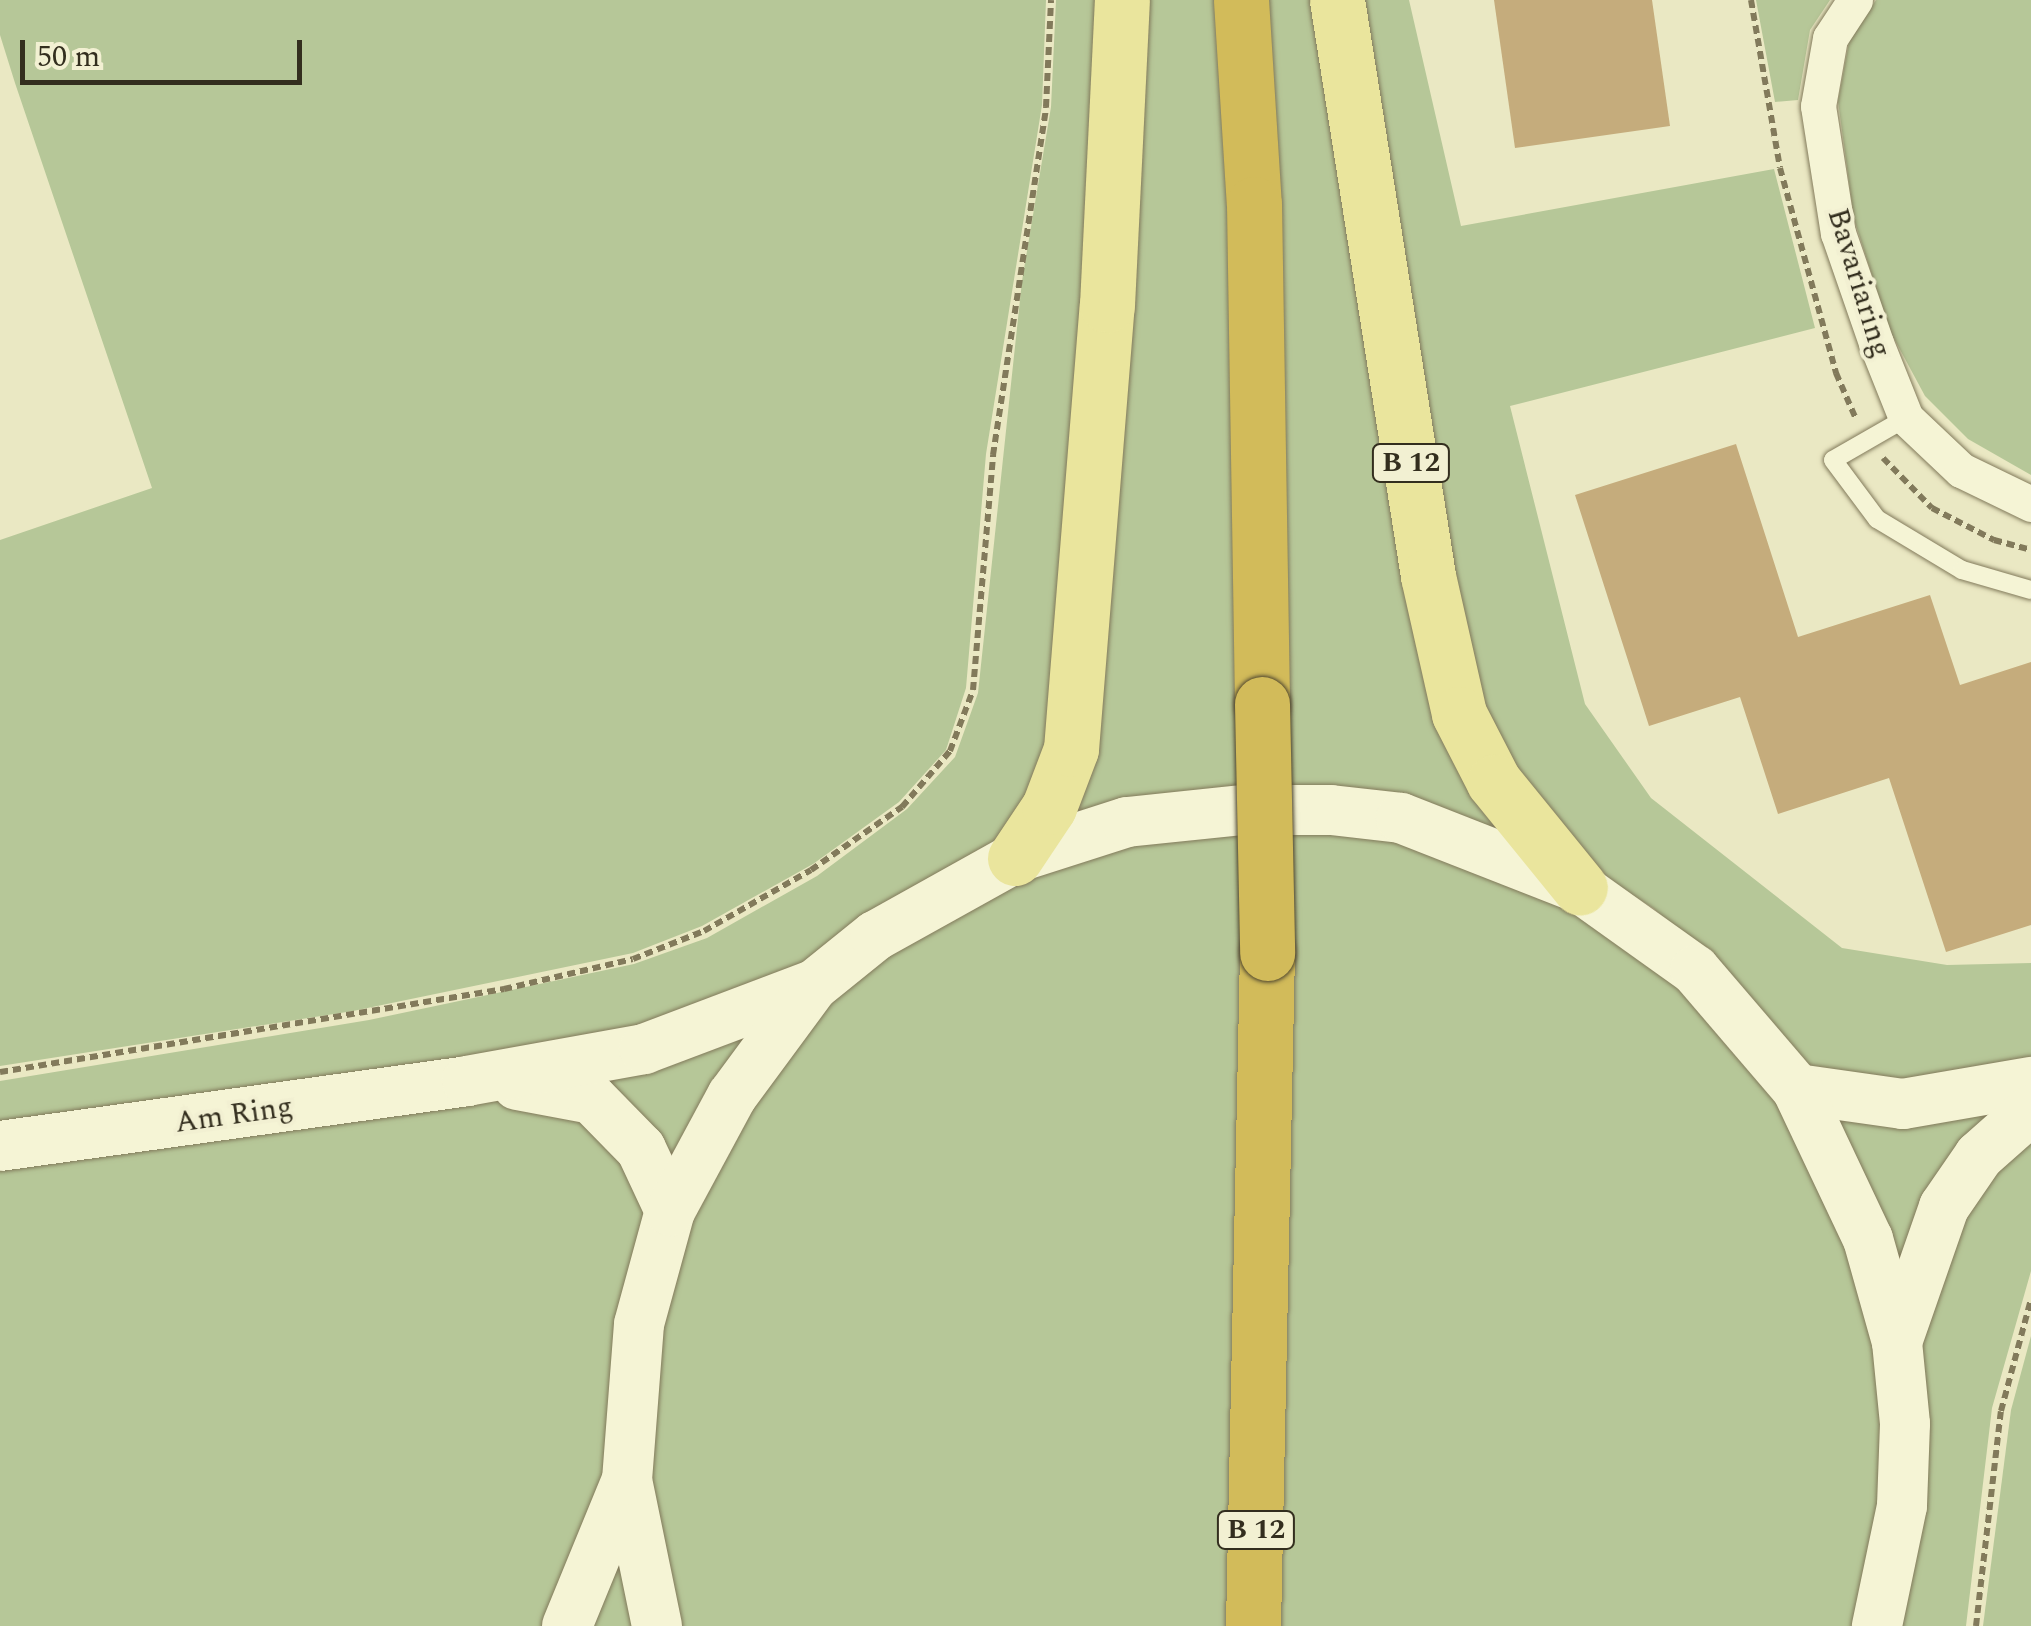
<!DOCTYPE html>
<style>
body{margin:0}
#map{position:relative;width:2031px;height:1626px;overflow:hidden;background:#eae8c3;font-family:Spectral,serif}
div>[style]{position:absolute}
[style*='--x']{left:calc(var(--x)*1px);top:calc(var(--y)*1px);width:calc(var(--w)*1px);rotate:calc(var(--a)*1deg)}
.green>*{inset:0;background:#b6c798}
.building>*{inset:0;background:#c5ac7c}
.path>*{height:6px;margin-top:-3px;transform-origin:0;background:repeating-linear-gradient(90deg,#827a5b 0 8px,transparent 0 13px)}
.roads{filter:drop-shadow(0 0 2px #827a5b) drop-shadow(0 0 2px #827a5b)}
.lane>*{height:18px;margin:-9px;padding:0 9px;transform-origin:9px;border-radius:9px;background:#f5f4d5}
.street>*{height:35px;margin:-17.5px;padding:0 17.5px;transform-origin:17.5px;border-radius:17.5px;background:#f5f4d5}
.secondary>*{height:50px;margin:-25px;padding:0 25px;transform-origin:25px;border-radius:25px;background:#f5f4d5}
.primary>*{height:55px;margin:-27.5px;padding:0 27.5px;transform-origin:27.5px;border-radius:27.5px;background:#eae59d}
.highway>*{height:55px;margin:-27.5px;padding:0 27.5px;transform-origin:27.5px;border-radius:27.5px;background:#d2bb5a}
.bridges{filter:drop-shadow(0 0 2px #50472f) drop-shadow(0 0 2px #50472f)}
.highway-bridge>*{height:55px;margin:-27.5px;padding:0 27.5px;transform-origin:27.5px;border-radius:27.5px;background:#d2bb5a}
span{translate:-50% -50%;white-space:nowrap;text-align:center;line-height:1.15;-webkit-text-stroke:8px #f2f0d2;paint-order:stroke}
.shield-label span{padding:2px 8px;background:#f2f0d2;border:2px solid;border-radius:8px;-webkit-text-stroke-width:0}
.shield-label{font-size:28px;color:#332e1e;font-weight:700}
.street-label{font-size:30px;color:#332e1e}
.scale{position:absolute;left:20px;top:40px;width:282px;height:45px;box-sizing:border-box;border:5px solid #332e1e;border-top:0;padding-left:12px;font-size:30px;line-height:35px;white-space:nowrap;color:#332e1e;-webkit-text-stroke:8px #f2f0d2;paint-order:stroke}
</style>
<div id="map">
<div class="green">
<div style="clip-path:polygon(0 0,1046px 0,1042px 105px,986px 454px,966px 688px,946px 750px,899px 802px,813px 864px,702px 926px,633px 953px,353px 1011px,0 1066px,0 540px,152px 488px,15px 83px,0 35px)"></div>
<div style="clip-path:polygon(1056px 0,1108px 0,1056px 749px,1006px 845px,801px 973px,642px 1037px,0 1134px,0 1081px,369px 1020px,634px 964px,707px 938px,817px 876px,907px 809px,955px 757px,978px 693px,1022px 281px,1051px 107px)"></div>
<div style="clip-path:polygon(1134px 0,1214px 0,1231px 256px,1244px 790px,1054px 829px)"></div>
<div style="clip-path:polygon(1261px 0,1317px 0,1413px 578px,1527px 848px,1288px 790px,1275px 210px)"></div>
<div style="clip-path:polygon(1359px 0,1409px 0,1461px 226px,1774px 169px,1815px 328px,1510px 406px,1585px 704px,1651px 798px,1842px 948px,1947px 965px,2031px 963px,2031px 1066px,1945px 1083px,1811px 1071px,1711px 958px,1653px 908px,1594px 871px,1557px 832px,1476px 709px)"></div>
<div style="clip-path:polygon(1756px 0,1830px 0,1810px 30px,1798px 100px,1775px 102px)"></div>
<div style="clip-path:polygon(1876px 0,2031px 0,2031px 475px,1968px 439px,1925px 396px,1890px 331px,1854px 219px,1838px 101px,1849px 42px)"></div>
<div style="clip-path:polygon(1243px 826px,1237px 1626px,676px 1626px,649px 1488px,659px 1327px,688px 1219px,749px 1107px,831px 996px,940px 915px,1127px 837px)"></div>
<div style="clip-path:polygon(1286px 829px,1396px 838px,1571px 906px,1681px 987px,1774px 1095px,1824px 1175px,1877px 1345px,1887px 1426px,1883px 1503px,1858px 1626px,1272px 1626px)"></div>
<div style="clip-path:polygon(770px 1017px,667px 1179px,542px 1077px)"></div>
<div style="clip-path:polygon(466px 1091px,589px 1111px,655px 1207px,610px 1489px,550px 1626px,0 1626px,0 1159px)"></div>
<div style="clip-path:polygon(2021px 1096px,1900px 1279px,1833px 1113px)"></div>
<div style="clip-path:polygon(2031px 1130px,2031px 1271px,1992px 1408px,1966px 1626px,1900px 1626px,1924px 1507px,1918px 1338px,1957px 1216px)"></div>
<div style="clip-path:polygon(2031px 1336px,2031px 1626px,1983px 1626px,2011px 1410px)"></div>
<div style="clip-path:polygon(621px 1528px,638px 1626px,586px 1626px)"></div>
</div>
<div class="building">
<div style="clip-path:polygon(1494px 0,1652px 0,1670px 126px,1515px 148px)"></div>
<div style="clip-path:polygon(1736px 444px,1798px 637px,1930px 595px,1960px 685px,2031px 662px,2031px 925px,1946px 952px,1889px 778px,1778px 814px,1740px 697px,1649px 726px,1575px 495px)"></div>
</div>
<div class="path">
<div style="--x:1751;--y:0;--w:170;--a:80.2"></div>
<div style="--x:1780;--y:168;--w:213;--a:74.7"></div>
<div style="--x:1836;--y:373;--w:50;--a:66.5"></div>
<div style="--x:1883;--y:458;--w:70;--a:45.6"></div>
<div style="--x:1932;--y:508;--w:70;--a:27.3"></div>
<div style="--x:1994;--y:540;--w:38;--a:15"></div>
<div style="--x:0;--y:1072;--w:511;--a:-9.35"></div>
<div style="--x:504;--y:989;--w:132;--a:-13.1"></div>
<div style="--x:633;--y:959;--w:76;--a:-21.5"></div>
<div style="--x:704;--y:931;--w:123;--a:-29.7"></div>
<div style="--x:811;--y:870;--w:111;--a:-34.7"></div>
<div style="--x:902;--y:807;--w:74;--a:-49.4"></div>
<div style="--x:950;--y:751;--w:65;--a:-69.3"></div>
<div style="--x:973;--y:690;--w:236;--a:-85.1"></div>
<div style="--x:993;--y:455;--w:352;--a:-81.3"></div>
<div style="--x:1046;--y:107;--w:107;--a:-87.3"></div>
<div style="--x:1976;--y:1626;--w:216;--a:-83.4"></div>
<div style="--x:2001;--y:1411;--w:116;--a:-75"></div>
</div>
<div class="roads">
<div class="lane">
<div style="--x:1906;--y:418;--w:84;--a:150.1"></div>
<div style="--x:1833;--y:460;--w:74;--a:53.3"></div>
<div style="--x:1877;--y:519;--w:99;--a:31"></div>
<div style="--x:1962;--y:570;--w:72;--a:16.2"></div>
</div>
<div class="street">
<div style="--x:1855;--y:0;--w:45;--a:123.3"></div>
<div style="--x:1830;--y:38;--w:69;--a:100"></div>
<div style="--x:1818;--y:106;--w:129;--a:81.1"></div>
<div style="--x:1838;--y:233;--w:116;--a:70.9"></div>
<div style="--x:1876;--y:343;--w:81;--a:68.2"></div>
<div style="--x:1906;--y:418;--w:76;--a:43.4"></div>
<div style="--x:1961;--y:470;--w:78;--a:25.9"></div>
</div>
<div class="secondary">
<div style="--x:517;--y:1085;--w:76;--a:10.6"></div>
<div style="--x:592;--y:1099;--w:70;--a:45.6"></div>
<div style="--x:641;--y:1149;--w:68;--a:64.9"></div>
<div style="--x:1797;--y:1089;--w:107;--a:8.1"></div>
<div style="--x:1903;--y:1104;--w:130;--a:-9.8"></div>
<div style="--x:0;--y:1146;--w:472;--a:-7.9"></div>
<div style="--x:467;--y:1081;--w:180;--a:-10.2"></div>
<div style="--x:644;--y:1049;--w:178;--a:-20.7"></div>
<div style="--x:1897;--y:1342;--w:143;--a:-70.8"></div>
<div style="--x:1944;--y:1207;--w:62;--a:-55.5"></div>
<div style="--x:1979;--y:1156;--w:69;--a:-41.5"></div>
<div style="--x:567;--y:1626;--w:158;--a:-67.7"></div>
<div style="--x:657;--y:1626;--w:149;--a:-101.6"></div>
<div style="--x:627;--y:1480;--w:156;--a:-85.6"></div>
<div style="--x:639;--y:1324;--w:117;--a:-74.7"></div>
<div style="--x:670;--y:1211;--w:131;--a:-61.7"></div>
<div style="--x:732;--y:1096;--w:137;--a:-53.6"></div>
<div style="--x:813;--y:986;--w:80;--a:-38.9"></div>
<div style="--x:875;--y:936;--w:160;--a:-29.1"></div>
<div style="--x:1015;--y:858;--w:118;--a:-17.8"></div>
<div style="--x:1127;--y:822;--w:117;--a:-5.9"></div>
<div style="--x:1243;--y:810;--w:88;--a:0"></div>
<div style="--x:1331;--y:810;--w:70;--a:6.5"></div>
<div style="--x:1401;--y:818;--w:192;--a:21.4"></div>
<div style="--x:1580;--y:888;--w:141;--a:35.5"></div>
<div style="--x:1695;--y:970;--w:157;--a:49.4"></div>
<div style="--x:1797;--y:1089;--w:166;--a:64.7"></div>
<div style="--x:1868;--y:1239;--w:107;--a:74.3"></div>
<div style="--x:1897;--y:1342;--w:82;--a:84.4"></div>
<div style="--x:1905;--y:1424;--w:82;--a:92.1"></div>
<div style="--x:1902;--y:1506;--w:123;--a:101.8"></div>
</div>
<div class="primary">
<div style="--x:1337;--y:0;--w:583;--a:81.02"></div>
<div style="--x:1428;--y:576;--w:141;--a:77.3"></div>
<div style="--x:1459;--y:714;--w:76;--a:62.8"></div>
<div style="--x:1494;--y:782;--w:136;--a:50.9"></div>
<div style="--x:1015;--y:858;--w:61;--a:-56.3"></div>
<div style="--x:1049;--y:807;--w:62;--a:-69.2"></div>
<div style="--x:1071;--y:749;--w:445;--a:-85.4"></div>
<div style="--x:1107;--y:305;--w:305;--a:-87.2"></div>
</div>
<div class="highway">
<div style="--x:1241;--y:0;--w:204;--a:86.4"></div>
<div style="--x:1254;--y:204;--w:500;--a:89.08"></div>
<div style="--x:1253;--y:1626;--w:673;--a:-88.81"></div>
</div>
</div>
<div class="bridges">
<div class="highway-bridge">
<div style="--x:1262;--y:704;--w:249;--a:88.8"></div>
</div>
</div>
<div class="shield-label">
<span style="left:1411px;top:463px">B 12</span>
<span style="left:1256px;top:1530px">B 12</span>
</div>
<div class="street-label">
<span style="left:1859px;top:283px;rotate:73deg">Bavariaring</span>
<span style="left:234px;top:1115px;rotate:-8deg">Am Ring</span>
</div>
<div class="scale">50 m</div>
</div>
